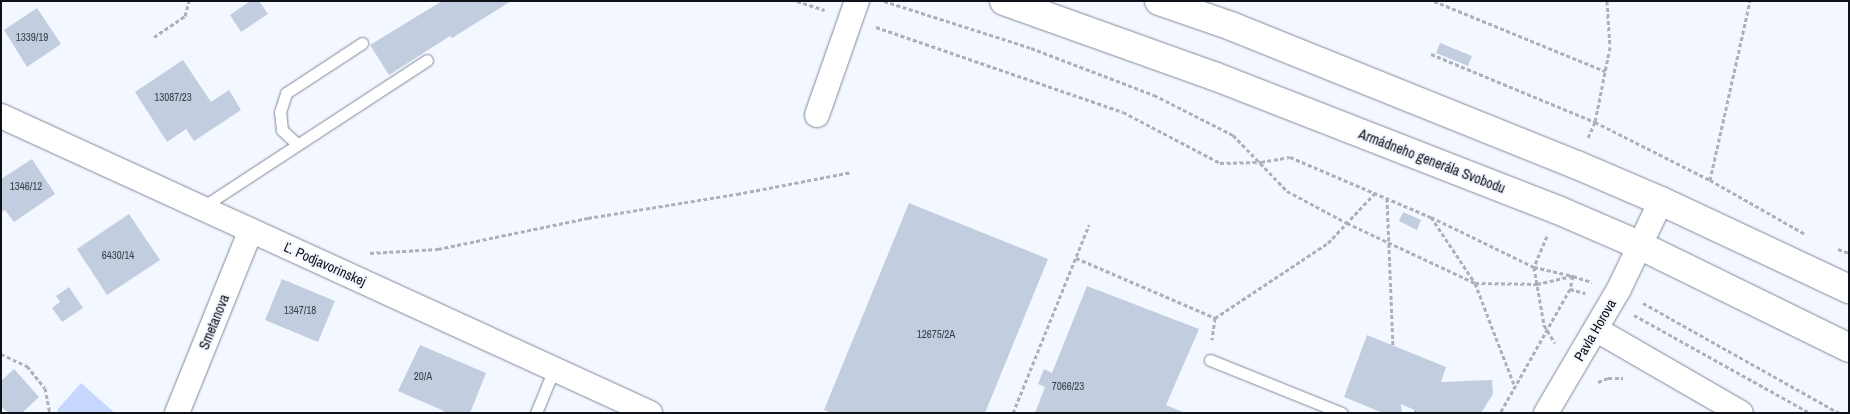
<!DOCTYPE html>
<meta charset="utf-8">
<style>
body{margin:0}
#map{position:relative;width:1850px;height:414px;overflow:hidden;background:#f3f7ff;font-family:"Archivo Narrow",sans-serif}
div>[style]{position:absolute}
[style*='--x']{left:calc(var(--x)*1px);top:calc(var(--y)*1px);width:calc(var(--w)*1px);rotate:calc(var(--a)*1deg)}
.green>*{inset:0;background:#c6d8fe}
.building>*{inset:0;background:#c3cde0}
.path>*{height:3px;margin-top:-1.5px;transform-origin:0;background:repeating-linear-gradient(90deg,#acb0b7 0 4px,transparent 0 6.5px)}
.roads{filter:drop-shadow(0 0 1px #80889a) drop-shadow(0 0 1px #80889a)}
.service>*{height:11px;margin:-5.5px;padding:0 5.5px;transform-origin:5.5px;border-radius:5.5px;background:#fff}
.minor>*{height:24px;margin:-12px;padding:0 12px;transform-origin:12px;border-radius:12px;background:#fff}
.tertiary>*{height:28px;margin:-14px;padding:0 14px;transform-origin:14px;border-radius:14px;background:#fff}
span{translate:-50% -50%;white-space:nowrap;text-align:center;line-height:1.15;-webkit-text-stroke:4px #f3f7ff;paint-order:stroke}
.number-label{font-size:11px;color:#3b4049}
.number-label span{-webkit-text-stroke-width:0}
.street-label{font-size:14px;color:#0e1117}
.frame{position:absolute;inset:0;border:2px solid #0e1117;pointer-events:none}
</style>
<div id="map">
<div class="green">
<div style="clip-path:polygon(81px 383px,115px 413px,60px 413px,57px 410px)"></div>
</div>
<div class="building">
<div style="clip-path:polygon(250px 1px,259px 1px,268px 14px,241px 32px,230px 15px)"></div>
<div style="clip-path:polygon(442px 1px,511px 1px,452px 38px,450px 36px,389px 75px,370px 45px)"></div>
<div style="clip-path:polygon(37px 8px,61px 44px,27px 67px,4px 30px)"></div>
<div style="clip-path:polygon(1440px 43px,1472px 56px,1468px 66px,1436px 53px)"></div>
<div style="clip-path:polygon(183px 60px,211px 102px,229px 90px,241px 110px,194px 141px,186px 129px,167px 142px,135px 92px)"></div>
<div style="clip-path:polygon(32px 159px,55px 194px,14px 222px,5px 210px,1px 212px,1px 179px)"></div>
<div style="clip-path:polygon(909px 203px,1048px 259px,985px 413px,832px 413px,824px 410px)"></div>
<div style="clip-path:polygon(1403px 212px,1421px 220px,1417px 230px,1399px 221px)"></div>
<div style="clip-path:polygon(129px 214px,160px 260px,107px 295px,77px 249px)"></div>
<div style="clip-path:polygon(282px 279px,335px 301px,318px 342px,265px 320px)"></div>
<div style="clip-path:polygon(1087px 286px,1199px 329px,1166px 405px,1185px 413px,1035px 413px,1045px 387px,1038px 384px,1044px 369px,1052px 373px)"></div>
<div style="clip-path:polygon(69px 287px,83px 308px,62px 322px,52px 308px,60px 302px,56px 296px)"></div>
<div style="clip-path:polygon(1367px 335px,1446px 367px,1441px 382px,1492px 380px,1493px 394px,1481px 413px,1421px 413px,1401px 404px,1402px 413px,1383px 413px,1344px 397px)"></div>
<div style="clip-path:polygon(420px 345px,486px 373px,470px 413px,443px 413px,444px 411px,398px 391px)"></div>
<div style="clip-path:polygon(14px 369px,39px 397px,22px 413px,8px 413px,1px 406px,1px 381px)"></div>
</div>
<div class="path">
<div style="--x:797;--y:1;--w:29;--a:18"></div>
<div style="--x:884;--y:1;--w:154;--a:17.7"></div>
<div style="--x:1031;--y:48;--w:132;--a:20.9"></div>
<div style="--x:1154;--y:95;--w:89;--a:26.9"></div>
<div style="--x:1233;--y:135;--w:78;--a:46"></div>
<div style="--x:1287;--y:191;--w:68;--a:28.1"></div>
<div style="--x:1347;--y:223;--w:141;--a:25.1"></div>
<div style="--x:1475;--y:283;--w:62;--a:0.9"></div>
<div style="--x:1537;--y:284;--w:37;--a:-13"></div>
<div style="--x:1573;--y:276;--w:20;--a:18"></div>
<div style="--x:1434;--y:1;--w:185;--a:22.3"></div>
<div style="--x:1607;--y:1;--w:46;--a:86.3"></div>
<div style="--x:1610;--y:47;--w:76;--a:101.3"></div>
<div style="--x:1595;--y:122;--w:129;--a:26.8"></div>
<div style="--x:1710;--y:180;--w:183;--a:-77.4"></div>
<div style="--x:876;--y:27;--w:261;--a:19"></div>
<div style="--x:1123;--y:112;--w:110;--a:27.7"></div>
<div style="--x:1220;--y:163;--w:41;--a:-1.4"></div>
<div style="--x:1261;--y:162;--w:29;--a:-10"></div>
<div style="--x:1290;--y:157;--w:153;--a:23.1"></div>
<div style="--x:1431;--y:217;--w:114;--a:25.9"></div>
<div style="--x:1534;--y:267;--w:40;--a:13"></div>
<div style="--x:1573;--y:276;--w:13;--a:103"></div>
<div style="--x:1570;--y:289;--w:142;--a:119.4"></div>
<div style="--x:154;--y:37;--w:37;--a:-34"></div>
<div style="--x:185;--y:16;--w:16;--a:-75"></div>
<div style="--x:1431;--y:54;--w:178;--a:22.5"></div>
<div style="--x:1595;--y:122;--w:17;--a:114"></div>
<div style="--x:1710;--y:180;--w:109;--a:29.6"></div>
<div style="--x:1387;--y:198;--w:147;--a:87.7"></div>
<div style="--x:1431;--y:217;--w:79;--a:56.3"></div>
<div style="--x:1475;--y:283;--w:111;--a:69"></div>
<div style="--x:1547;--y:236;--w:34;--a:113"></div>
<div style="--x:1534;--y:267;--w:59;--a:80.2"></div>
<div style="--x:1544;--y:325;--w:21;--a:59"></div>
<div style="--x:1838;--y:249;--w:12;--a:20"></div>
<div style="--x:370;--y:253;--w:68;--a:-3.4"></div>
<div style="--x:438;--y:249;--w:153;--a:-11.7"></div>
<div style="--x:588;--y:218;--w:151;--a:-9.2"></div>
<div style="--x:737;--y:194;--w:117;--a:-10.8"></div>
<div style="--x:1076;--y:258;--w:151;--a:23.3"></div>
<div style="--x:1215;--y:318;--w:22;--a:98"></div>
<div style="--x:1570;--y:289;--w:16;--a:15"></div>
<div style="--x:1643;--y:303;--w:225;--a:29.3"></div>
<div style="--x:1634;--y:315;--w:201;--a:29.1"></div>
<div style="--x:1215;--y:318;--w:136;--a:-33.6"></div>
<div style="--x:1328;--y:243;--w:69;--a:-46.8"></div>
<div style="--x:1;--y:354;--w:29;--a:25"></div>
<div style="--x:27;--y:366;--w:28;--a:51"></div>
<div style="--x:45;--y:388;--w:25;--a:79"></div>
<div style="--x:1598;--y:382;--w:11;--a:-22"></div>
<div style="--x:1608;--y:378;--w:15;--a:0"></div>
<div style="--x:1013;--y:413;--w:203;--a:-68"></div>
<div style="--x:1415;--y:413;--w:3;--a:-72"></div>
</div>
<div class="roads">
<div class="service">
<div style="--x:297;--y:144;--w:21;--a:-137"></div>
<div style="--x:282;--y:130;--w:18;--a:-96"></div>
<div style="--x:280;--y:112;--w:20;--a:-72"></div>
<div style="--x:286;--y:93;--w:91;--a:-33.3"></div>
<div style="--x:201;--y:208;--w:270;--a:-33.2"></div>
<div style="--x:1210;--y:360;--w:142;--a:21.9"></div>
<div style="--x:536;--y:413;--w:48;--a:-67.8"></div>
</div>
<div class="minor">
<div style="--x:817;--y:115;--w:121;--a:-70.7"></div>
<div style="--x:1;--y:116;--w:714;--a:24.59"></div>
<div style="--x:1597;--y:330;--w:166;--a:30"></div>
<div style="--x:177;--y:413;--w:197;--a:-68"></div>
<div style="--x:1546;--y:413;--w:144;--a:-59.5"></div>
<div style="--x:1619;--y:289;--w:98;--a:-64.5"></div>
</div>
<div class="tertiary">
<div style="--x:1004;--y:1;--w:223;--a:19.7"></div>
<div style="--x:1214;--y:76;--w:369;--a:21.3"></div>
<div style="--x:1558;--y:210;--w:88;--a:23.4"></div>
<div style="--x:1639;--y:245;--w:234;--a:26.1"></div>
<div style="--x:1159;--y:1;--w:76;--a:19.1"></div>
<div style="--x:1231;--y:26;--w:373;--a:21.9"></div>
<div style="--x:1577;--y:165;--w:91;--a:23.2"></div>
<div style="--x:1661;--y:201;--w:208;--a:25.1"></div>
</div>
</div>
<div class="number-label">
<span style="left:32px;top:37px">1339/19</span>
<span style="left:173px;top:97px">13087/23</span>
<span style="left:26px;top:186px">1346/12</span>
<span style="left:118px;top:255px">6430/14</span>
<span style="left:300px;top:310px">1347/18</span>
<span style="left:936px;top:334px">12675/2A</span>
<span style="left:423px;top:376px">20/A</span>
<span style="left:1068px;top:386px">7066/23</span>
</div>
<div class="street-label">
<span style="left:1432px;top:161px;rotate:21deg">Armádneho generála Svobodu</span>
<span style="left:325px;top:264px;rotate:24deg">Ľ. Podjavorinskej</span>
<span style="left:214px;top:322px;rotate:-68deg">Smetanova</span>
<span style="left:1595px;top:330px;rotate:-60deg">Pavla Horova</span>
</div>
<div class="frame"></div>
</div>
